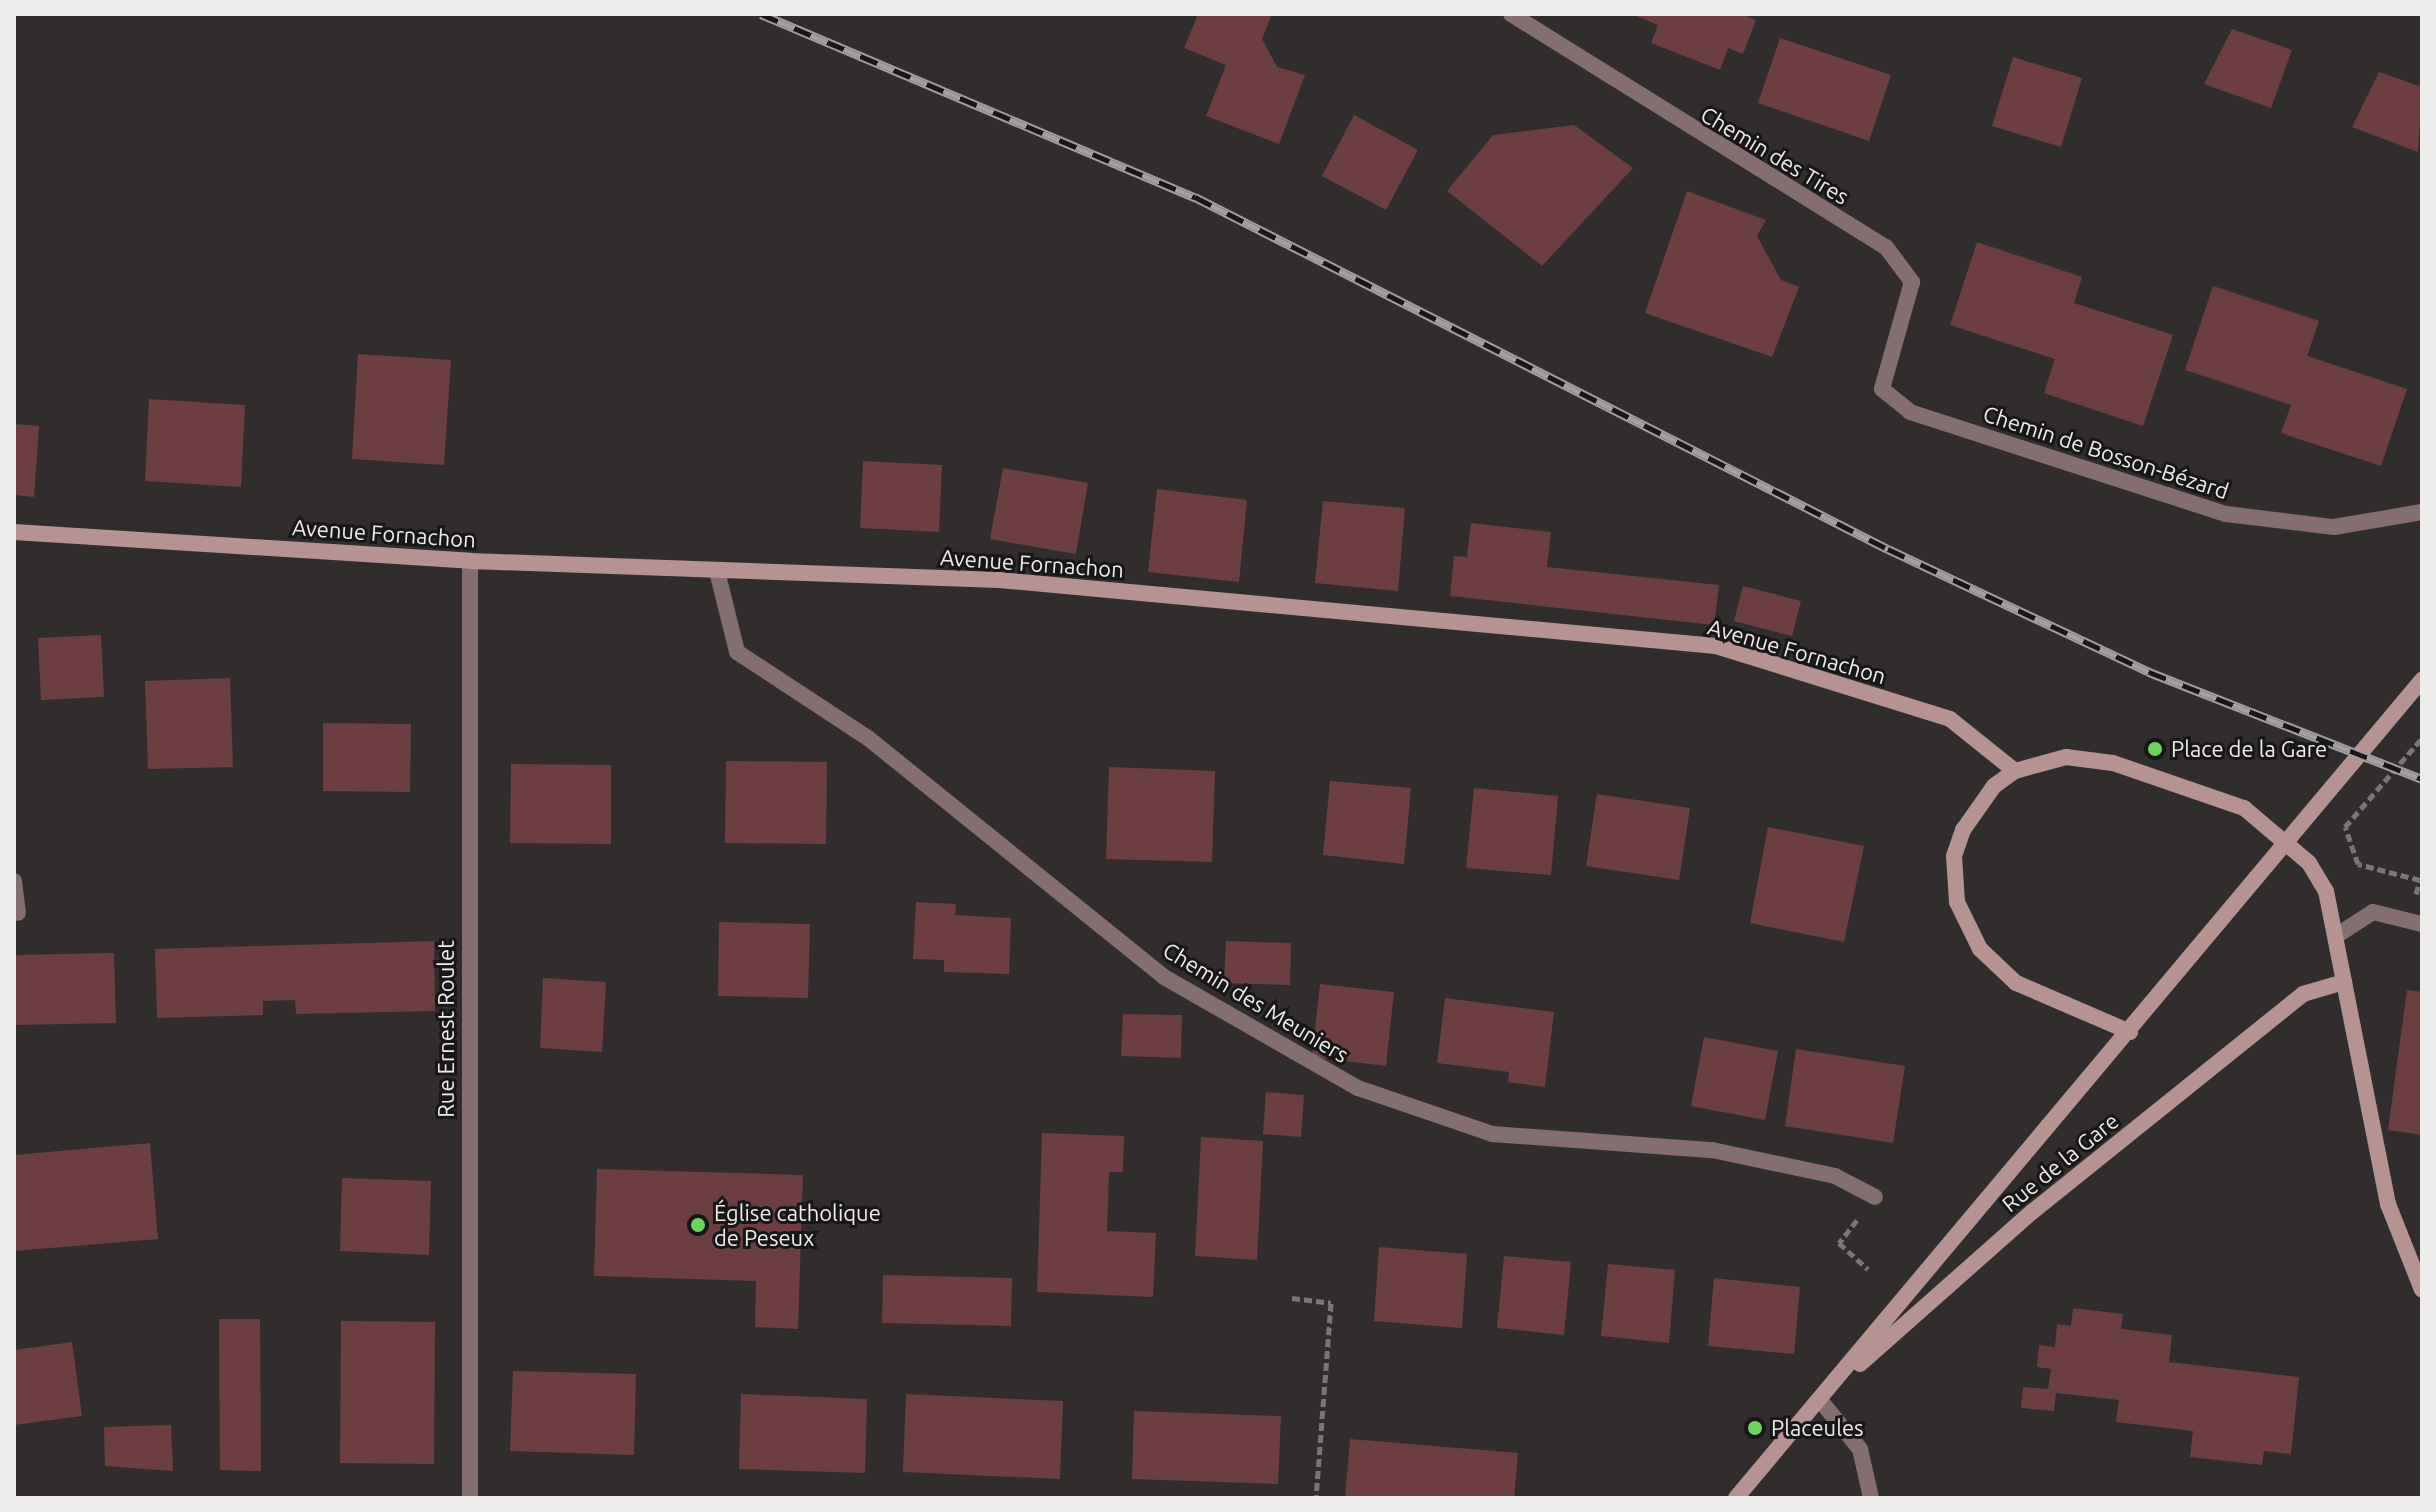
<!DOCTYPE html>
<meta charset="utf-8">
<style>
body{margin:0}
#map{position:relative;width:2436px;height:1512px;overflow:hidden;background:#312d2d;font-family:Ubuntu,sans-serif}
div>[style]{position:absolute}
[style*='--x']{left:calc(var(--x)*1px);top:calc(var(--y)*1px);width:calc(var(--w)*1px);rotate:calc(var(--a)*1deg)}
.building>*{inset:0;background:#6c3e41}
.path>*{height:5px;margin-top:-2.5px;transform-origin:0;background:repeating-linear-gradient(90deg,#797676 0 8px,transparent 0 12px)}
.lane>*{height:16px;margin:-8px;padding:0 8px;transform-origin:8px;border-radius:8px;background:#856e6f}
.street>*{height:16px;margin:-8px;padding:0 8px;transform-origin:8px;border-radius:8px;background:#856e6f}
.secondary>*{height:16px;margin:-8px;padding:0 8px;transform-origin:8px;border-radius:8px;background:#b69293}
.rail>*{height:9px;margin-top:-4.5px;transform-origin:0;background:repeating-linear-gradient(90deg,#181616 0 18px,#a29f9f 0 36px);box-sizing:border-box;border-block:2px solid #a29f9f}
.secondary-bridge>*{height:16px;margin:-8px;padding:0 8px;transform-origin:8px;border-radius:8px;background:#b69293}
.dots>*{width:22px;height:22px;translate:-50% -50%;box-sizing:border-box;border:4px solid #181616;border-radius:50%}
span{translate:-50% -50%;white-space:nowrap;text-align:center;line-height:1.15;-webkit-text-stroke:6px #181616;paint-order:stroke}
.street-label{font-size:22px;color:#efecec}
.poi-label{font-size:22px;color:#efecec}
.left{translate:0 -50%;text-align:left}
.frame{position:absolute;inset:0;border:16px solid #efecec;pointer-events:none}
</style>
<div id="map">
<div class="building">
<div style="clip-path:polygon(1198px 14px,1272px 14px,1262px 39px,1277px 67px,1305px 75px,1279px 144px,1206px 116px,1226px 65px,1184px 48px)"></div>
<div style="clip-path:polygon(1632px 14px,1741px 14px,1756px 20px,1743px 54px,1728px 48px,1720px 70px,1651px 43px,1658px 25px)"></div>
<div style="clip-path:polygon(2232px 29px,2292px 50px,2271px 108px,2204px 84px)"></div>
<div style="clip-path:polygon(1780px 38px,1891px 75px,1869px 141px,1758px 103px)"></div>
<div style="clip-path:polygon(2013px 57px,2082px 78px,2061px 147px,1992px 126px)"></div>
<div style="clip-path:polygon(2379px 72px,2422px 87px,2418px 152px,2352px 127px)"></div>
<div style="clip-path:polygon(1354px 115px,1418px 150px,1386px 210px,1322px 176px)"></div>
<div style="clip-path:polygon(1574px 125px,1633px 168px,1542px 266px,1447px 191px,1493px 135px)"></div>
<div style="clip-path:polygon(1687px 191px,1766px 220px,1757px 236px,1781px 280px,1799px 287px,1772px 357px,1645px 313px)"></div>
<div style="clip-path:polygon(1977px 242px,2082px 277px,2074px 303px,2173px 335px,2143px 426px,2044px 393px,2055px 359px,1950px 325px)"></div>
<div style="clip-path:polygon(2213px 286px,2319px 321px,2307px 356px,2407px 389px,2381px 466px,2281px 433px,2291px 405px,2185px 370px)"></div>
<div style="clip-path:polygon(358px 354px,451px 360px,444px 465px,352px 459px)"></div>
<div style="clip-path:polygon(149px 399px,245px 405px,241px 487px,145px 481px)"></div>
<div style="clip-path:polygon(14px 424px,39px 426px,34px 497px,14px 495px)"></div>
<div style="clip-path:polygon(863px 461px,942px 465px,939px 532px,860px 528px)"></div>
<div style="clip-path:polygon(1003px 468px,1088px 483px,1076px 554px,990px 539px)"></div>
<div style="clip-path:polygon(1157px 489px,1247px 500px,1239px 582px,1148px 572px)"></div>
<div style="clip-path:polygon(1323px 501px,1405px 508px,1398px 591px,1315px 583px)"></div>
<div style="clip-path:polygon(1471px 523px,1551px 532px,1547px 567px,1719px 585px,1714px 625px,1450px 596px,1454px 556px,1467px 557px)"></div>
<div style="clip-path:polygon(1743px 586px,1801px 601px,1792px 636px,1734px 621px)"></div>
<div style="clip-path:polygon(101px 635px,104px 697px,41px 700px,38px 638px)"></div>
<div style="clip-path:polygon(230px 678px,233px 767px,148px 769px,145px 681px)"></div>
<div style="clip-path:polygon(323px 723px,411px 724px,410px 792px,323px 791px)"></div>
<div style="clip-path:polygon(726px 761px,827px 762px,826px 844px,725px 843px)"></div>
<div style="clip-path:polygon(511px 764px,611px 765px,611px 844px,510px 843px)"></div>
<div style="clip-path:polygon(1109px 767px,1215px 771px,1212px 862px,1106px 859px)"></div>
<div style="clip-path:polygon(1330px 781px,1411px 788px,1404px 864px,1323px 855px)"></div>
<div style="clip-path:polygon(1474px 788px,1558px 796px,1551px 875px,1466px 868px)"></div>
<div style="clip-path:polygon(1597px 794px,1690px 808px,1679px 880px,1586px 866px)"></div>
<div style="clip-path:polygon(1768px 827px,1864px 846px,1844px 942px,1750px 923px)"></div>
<div style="clip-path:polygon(916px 902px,956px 904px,955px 915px,1011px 918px,1009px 974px,944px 972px,944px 960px,913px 959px)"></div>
<div style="clip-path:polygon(719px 922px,810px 924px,808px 998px,718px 996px)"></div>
<div style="clip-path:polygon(434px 941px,435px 1011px,296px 1014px,295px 1000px,263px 1001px,263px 1015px,157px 1018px,155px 949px)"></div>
<div style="clip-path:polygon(1226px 941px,1291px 943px,1290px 985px,1224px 983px)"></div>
<div style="clip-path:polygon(114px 953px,116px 1023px,14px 1025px,14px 955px)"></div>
<div style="clip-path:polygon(543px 978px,606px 982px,602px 1052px,540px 1048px)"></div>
<div style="clip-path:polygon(1320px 984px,1394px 992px,1386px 1066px,1312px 1057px)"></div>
<div style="clip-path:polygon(2407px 990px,2422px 992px,2422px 1135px,2388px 1130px)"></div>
<div style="clip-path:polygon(1445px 998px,1554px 1012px,1545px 1087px,1508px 1082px,1509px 1072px,1437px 1063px)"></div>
<div style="clip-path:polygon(1123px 1014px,1182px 1015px,1181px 1058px,1121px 1056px)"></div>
<div style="clip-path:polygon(1704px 1037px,1778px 1051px,1765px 1120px,1691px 1106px)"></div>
<div style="clip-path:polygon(1796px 1049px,1905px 1066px,1893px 1143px,1785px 1126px)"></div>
<div style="clip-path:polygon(1266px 1092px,1304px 1095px,1301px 1137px,1263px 1134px)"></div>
<div style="clip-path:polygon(1042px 1133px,1124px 1136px,1123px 1172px,1109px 1172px,1107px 1231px,1156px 1233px,1153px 1297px,1037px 1292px)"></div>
<div style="clip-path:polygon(1201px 1137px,1263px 1141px,1257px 1260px,1195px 1256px)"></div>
<div style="clip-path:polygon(150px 1143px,158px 1239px,14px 1251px,14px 1155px)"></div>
<div style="clip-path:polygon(597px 1169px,803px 1175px,798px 1329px,755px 1327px,756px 1281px,594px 1276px)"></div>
<div style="clip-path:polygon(342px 1178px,431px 1181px,429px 1255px,340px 1251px)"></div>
<div style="clip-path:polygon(1379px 1247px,1467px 1254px,1462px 1328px,1374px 1321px)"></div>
<div style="clip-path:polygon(1504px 1256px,1571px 1262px,1564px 1335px,1497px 1328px)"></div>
<div style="clip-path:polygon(1608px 1264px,1675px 1270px,1669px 1343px,1601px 1336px)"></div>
<div style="clip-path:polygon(883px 1275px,1012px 1278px,1011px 1326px,882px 1323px)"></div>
<div style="clip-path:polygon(1714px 1278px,1800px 1287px,1794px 1354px,1708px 1346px)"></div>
<div style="clip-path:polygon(2073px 1308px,2123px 1314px,2121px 1329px,2172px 1335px,2169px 1362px,2299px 1377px,2291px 1454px,2264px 1451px,2262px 1465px,2190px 1457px,2193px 1431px,2116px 1422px,2119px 1400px,2056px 1393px,2054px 1411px,2021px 1408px,2023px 1387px,2048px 1389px,2051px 1369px,2037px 1367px,2039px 1345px,2055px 1347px,2057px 1324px,2071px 1326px)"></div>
<div style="clip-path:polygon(219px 1319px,260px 1319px,261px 1471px,220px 1470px)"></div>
<div style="clip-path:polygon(341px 1321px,435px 1322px,434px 1464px,340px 1463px)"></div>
<div style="clip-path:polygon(72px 1342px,82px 1416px,14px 1425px,14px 1350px)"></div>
<div style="clip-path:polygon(513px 1371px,636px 1374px,634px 1455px,510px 1451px)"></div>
<div style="clip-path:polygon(741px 1394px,867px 1399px,865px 1473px,739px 1469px)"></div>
<div style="clip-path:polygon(906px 1394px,1063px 1401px,1060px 1479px,903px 1472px)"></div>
<div style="clip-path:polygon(1134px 1411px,1281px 1416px,1278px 1484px,1132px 1479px)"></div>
<div style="clip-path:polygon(171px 1425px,173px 1471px,105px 1466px,104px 1427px)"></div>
<div style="clip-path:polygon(1350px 1439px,1518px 1453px,1514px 1498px,1345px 1498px)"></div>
</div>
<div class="path">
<div style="--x:2416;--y:894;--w:15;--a:-74"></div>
<div style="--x:2420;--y:880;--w:64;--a:-165.5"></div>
<div style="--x:2358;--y:864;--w:39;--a:-109"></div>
<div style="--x:2345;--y:827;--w:118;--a:-49.1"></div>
<div style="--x:1857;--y:1220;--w:29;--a:128"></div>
<div style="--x:1839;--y:1243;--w:39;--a:42"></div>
<div style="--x:1292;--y:1298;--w:39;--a:7"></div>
<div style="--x:1331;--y:1303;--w:196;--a:94.4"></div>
<div style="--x:1287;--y:1498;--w:3;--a:0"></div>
</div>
<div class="lane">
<div style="--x:14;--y:881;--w:32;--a:83"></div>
</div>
<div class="street">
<div style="--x:1511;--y:14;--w:441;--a:31.9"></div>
<div style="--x:1886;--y:247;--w:44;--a:53.4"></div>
<div style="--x:1912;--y:282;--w:111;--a:105.7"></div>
<div style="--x:1882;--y:389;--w:36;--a:39"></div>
<div style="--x:1910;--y:412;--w:332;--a:17.9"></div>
<div style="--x:2226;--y:514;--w:109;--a:6.9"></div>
<div style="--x:2334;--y:527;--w:89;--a:-9.7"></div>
<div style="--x:470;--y:561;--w:937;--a:90"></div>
<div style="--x:717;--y:571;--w:83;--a:76.1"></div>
<div style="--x:737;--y:652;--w:157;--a:33.3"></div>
<div style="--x:868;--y:738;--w:380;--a:38.9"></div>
<div style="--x:1164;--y:977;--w:224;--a:29.8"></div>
<div style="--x:1358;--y:1088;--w:142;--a:18.9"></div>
<div style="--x:1492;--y:1134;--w:221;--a:4.2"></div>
<div style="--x:1712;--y:1150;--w:126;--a:11.9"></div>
<div style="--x:1835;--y:1176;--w:45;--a:27.7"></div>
<div style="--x:2336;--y:936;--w:44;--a:-33"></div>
<div style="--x:2373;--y:912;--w:50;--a:13.8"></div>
<div style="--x:1820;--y:1400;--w:63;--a:50.8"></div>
<div style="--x:1860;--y:1449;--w:50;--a:77.3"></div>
</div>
<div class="secondary">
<div style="--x:14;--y:532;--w:457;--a:3.6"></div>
<div style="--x:470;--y:561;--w:529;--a:2.06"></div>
<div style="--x:999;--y:580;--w:720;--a:5.26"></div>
<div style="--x:1716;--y:646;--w:245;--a:17.3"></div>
<div style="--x:1950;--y:719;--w:83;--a:38.7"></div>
<div style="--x:2309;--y:863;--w:33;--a:59"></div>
<div style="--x:2326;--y:891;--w:319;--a:78.8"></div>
<div style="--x:2388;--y:1204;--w:92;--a:68.4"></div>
<div style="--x:2130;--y:1032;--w:124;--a:-156.7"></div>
<div style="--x:2016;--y:983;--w:50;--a:-136.6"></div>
<div style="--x:1980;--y:949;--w:52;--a:-116.1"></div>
<div style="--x:1957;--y:902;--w:46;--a:-93.7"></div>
<div style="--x:1954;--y:856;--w:28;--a:-71"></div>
<div style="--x:1963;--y:830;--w:54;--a:-54.8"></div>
<div style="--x:1994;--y:786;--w:26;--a:-36"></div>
<div style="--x:2015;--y:771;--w:53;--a:-15.4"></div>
<div style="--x:2066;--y:757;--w:47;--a:7.3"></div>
<div style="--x:2113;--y:763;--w:139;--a:19"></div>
<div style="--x:1860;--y:1364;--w:230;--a:-41.5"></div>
<div style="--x:2032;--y:1212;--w:348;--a:-38.8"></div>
<div style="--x:2303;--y:994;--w:43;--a:-16.3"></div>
<div style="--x:1736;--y:1498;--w:1068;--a:-50.02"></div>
</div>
<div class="rail">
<div style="--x:761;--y:14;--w:471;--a:22.9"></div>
<div style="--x:1195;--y:197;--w:777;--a:26.93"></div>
<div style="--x:1888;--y:549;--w:289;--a:25.2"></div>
<div style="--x:2149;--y:672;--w:293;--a:21.4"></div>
</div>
<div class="secondary-bridge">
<div style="--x:2244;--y:808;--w:85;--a:40.2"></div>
</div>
<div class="dots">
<div style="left:2155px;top:749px;background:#6fd360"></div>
<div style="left:698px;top:1225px;background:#6fd360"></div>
<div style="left:1755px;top:1428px;background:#6fd360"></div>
</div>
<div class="street-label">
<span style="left:1775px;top:155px;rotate:31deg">Chemin des Tires</span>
<span style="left:2106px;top:452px;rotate:18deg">Chemin de Bosson-Bézard</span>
<span style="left:384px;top:533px;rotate:4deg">Avenue Fornachon</span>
<span style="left:1032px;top:563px;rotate:4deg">Avenue Fornachon</span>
<span style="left:1797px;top:651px;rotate:16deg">Avenue Fornachon</span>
<span style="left:1256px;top:1002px;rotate:31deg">Chemin des Meuniers</span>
<span style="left:446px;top:1029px;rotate:-90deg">Rue Ernest Roulet</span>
<span style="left:2060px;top:1162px;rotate:-39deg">Rue de la Gare</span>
</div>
<div class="poi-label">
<span class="left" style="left:2171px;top:749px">Place de la Gare</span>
<span class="left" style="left:714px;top:1225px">Église catholique<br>de Peseux</span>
<span class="left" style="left:1771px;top:1428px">Placeules</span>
</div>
<div class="frame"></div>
</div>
